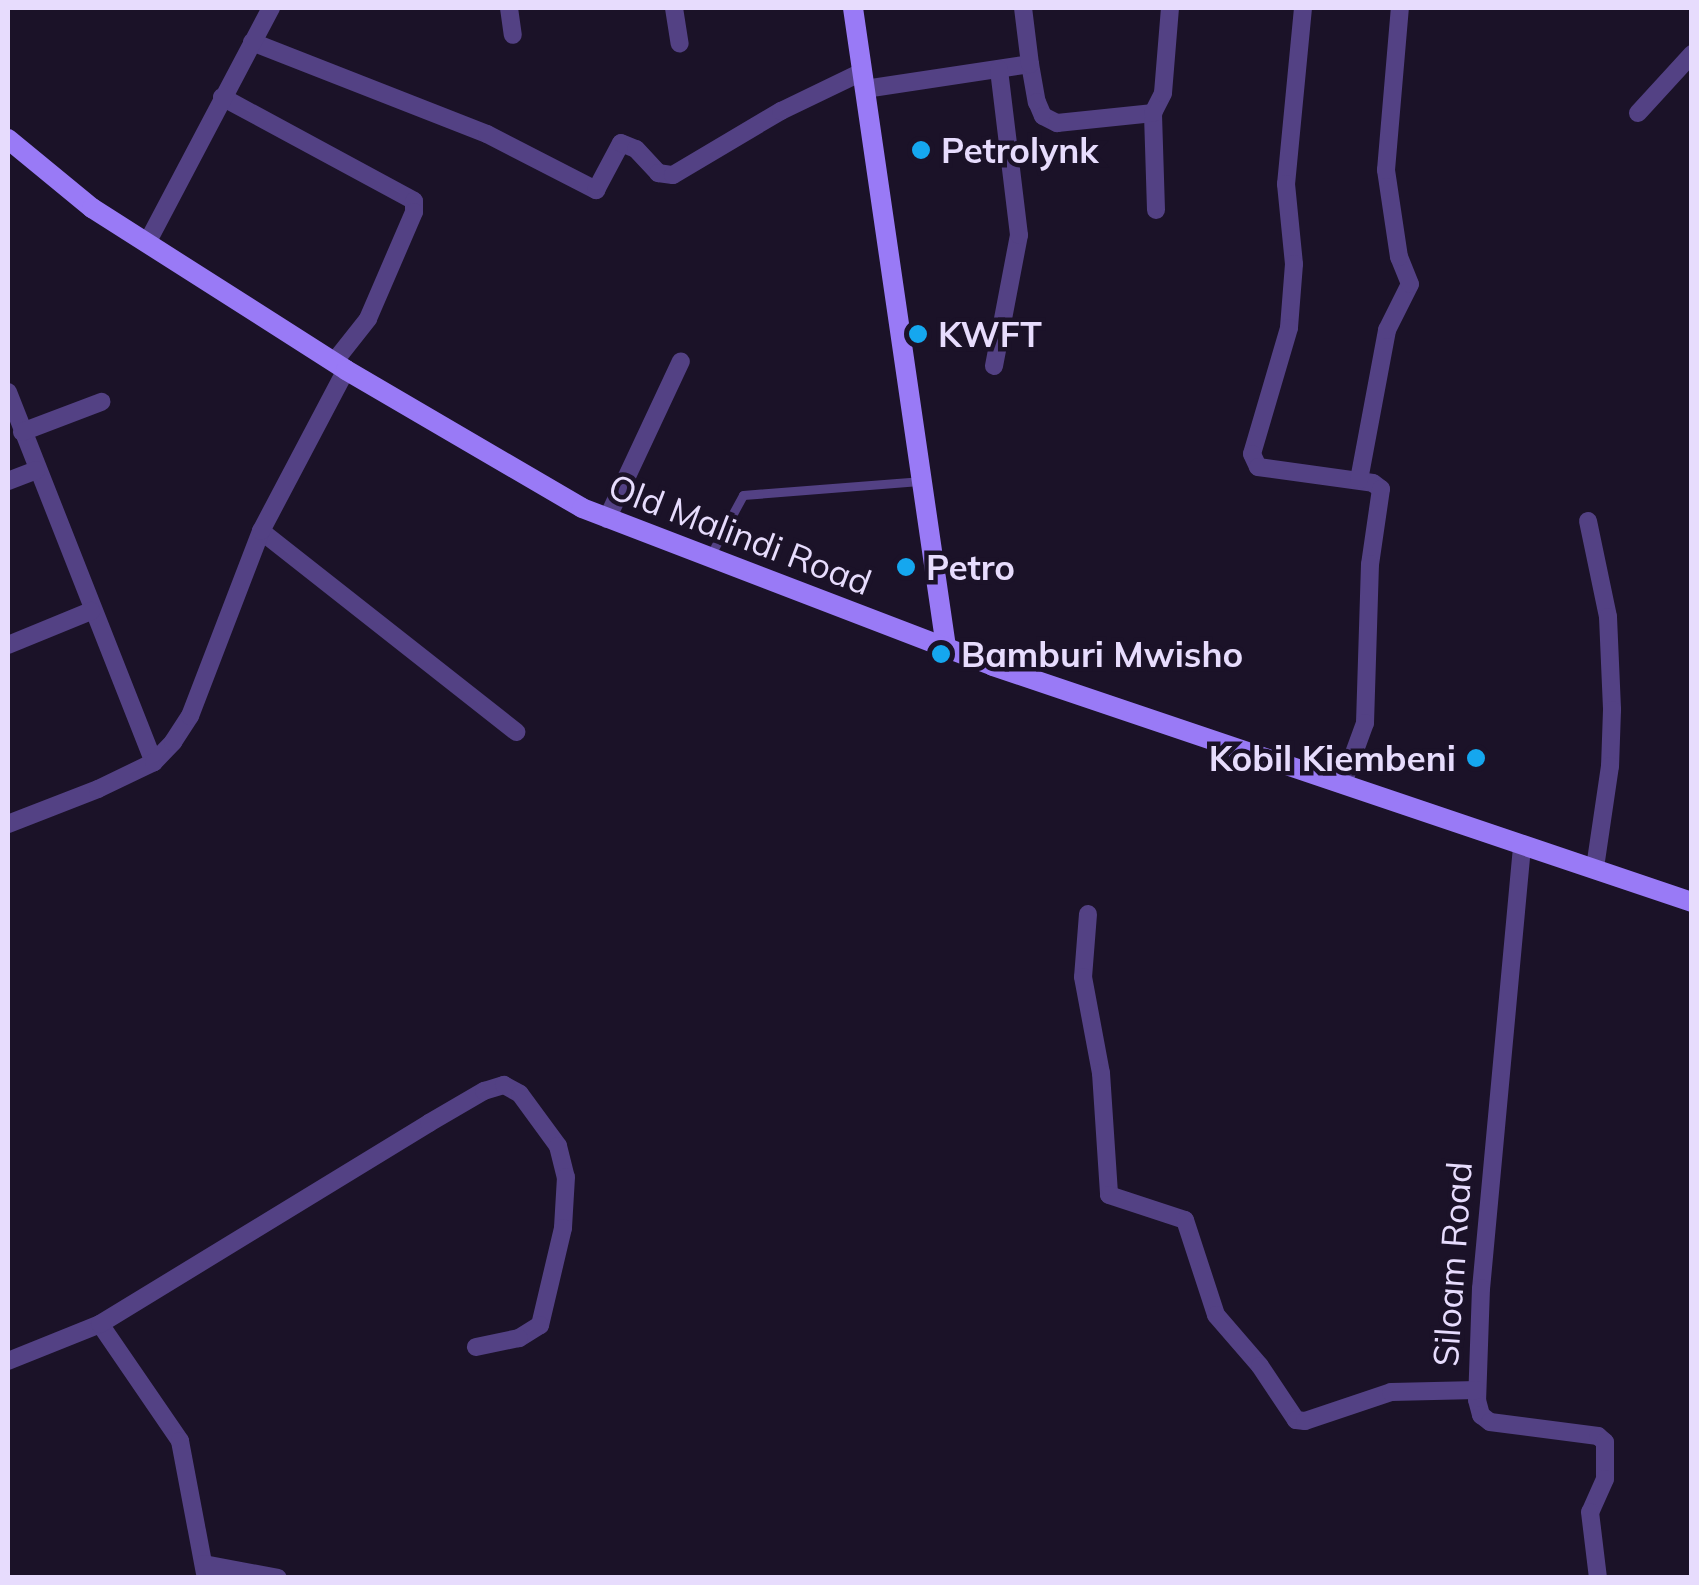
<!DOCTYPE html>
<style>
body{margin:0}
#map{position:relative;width:1699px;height:1585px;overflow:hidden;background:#1b1228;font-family:Mulish,sans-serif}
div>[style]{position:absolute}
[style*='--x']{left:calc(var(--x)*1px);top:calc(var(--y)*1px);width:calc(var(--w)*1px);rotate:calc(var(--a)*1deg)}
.service>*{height:9px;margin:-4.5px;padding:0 4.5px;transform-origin:4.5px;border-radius:4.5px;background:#534184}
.minor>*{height:18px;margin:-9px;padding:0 9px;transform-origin:9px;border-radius:9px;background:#534184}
.secondary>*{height:20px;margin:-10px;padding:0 10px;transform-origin:10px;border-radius:10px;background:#997af6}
.dots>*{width:28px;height:28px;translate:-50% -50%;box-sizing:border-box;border:5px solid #1b1228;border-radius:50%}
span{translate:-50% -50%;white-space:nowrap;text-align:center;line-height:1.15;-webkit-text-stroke:9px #1b1228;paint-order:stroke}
.poi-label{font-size:35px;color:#e7dcfd;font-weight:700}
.left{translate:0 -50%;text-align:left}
.right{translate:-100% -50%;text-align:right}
.street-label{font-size:35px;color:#e7dcfd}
.frame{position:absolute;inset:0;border:10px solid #e7dcfd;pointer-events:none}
</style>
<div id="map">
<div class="service">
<div style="--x:710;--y:556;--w:69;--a:-61.6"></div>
<div style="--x:743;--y:495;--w:180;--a:-4.5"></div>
</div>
<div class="minor">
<div style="--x:509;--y:8;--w:27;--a:82"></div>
<div style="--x:674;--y:8;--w:36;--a:81"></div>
<div style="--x:1303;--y:8;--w:177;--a:95.5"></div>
<div style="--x:1286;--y:184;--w:80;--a:84.3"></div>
<div style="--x:1294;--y:264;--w:64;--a:94.5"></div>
<div style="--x:1289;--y:328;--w:131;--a:106.4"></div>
<div style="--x:1252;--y:454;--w:14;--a:65"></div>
<div style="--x:1258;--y:467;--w:116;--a:7.9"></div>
<div style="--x:1373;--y:483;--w:10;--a:37"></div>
<div style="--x:1381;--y:489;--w:76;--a:98.3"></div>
<div style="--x:1370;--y:564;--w:159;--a:91.8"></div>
<div style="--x:1365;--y:723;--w:64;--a:110.1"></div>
<div style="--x:252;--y:42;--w:252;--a:21.4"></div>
<div style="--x:487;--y:134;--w:123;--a:27.2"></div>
<div style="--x:596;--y:190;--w:53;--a:-62"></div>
<div style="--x:621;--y:143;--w:16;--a:22"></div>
<div style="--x:636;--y:149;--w:33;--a:47"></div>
<div style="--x:658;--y:173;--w:15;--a:8"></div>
<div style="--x:673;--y:175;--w:126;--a:-30.7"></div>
<div style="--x:781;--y:111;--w:90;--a:-25.7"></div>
<div style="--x:1030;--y:64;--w:39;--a:80"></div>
<div style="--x:1037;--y:102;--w:15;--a:67"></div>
<div style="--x:1043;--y:116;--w:16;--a:27"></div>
<div style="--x:1057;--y:123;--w:97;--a:-5.9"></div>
<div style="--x:865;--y:89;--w:167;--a:-8.6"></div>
<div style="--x:1030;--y:64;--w:56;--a:-97.1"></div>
<div style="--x:222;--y:97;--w:218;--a:28.4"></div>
<div style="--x:414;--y:201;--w:11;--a:90"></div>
<div style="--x:414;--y:212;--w:116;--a:113.3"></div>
<div style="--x:368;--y:319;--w:55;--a:128.3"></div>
<div style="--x:1638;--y:113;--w:80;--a:-47.5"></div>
<div style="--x:1156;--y:210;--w:97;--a:-91.8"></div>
<div style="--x:1153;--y:113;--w:22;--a:-63"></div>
<div style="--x:1163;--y:93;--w:85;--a:-85.3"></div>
<div style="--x:147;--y:243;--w:266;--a:-62.2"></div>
<div style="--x:994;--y:366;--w:133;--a:-79.2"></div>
<div style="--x:1019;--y:235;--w:167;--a:-96.9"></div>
<div style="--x:8;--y:392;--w:398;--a:68.5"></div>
<div style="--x:22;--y:432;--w:85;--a:-20.8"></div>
<div style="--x:1359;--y:480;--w:153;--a:-79.4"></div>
<div style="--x:1387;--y:330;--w:51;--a:-63.4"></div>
<div style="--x:1410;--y:284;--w:29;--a:-112"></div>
<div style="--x:1399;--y:257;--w:88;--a:-98.5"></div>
<div style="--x:1386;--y:170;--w:163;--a:-85.1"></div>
<div style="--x:8;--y:481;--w:30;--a:-21"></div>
<div style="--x:607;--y:519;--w:174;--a:-64.9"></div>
<div style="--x:1588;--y:521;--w:98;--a:78.2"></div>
<div style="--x:1608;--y:617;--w:93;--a:87.5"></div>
<div style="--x:1612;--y:710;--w:56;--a:92"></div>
<div style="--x:1610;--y:766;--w:103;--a:98.4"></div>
<div style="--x:261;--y:531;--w:325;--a:38.2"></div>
<div style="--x:8;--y:645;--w:90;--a:-22.3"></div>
<div style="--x:8;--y:824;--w:97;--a:-21.3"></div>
<div style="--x:98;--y:789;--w:62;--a:-25.7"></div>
<div style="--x:154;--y:762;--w:28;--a:-46"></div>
<div style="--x:173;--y:742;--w:31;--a:-57"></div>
<div style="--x:190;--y:716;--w:198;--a:-69"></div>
<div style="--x:261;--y:531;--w:182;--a:-62.2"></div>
<div style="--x:1522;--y:847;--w:443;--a:95.3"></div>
<div style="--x:1481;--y:1288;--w:112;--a:92"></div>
<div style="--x:1477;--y:1400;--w:16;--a:75"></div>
<div style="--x:1481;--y:1415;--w:11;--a:38"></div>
<div style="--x:1490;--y:1422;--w:109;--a:7.4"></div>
<div style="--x:1598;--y:1436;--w:9;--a:41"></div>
<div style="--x:1605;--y:1442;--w:37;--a:90"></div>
<div style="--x:1605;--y:1479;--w:36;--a:114"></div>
<div style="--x:1590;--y:1512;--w:66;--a:83.1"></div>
<div style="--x:1088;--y:914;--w:63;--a:94.5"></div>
<div style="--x:1083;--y:977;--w:98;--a:79.4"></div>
<div style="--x:1101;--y:1073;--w:122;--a:86.2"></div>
<div style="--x:1109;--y:1195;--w:80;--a:18.2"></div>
<div style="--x:1185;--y:1220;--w:100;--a:71.9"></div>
<div style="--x:1216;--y:1315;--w:67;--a:49.2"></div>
<div style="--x:1260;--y:1366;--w:65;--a:56.3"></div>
<div style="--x:1296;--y:1420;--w:9;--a:6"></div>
<div style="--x:1305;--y:1421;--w:91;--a:-18.6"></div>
<div style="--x:1391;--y:1392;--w:86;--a:-1.3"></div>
<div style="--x:100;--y:1324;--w:142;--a:55.6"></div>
<div style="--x:180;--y:1441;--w:139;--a:79.3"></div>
<div style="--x:8;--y:1361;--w:99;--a:-21.9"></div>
<div style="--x:100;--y:1324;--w:386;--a:-31.4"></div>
<div style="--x:429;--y:1123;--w:64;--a:-30.2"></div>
<div style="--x:484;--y:1091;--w:21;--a:-17"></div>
<div style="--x:504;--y:1085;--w:18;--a:29"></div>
<div style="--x:520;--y:1094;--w:64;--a:53.8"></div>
<div style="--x:558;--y:1146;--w:32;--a:76"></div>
<div style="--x:566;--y:1177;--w:51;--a:93.4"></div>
<div style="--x:563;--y:1228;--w:100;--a:103.3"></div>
<div style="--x:540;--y:1325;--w:25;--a:148"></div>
<div style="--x:519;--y:1338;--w:44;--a:168.2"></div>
<div style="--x:204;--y:1564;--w:75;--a:10.7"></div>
</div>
<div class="secondary">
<div style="--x:853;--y:8;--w:646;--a:81.72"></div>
<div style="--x:8;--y:139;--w:109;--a:39.4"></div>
<div style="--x:92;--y:208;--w:301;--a:32.5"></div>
<div style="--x:346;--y:370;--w:273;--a:30.3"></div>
<div style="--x:582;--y:508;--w:440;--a:21"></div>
<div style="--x:993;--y:666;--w:738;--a:18.66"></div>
</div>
<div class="dots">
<div style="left:921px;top:150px;background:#15a7ef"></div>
<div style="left:918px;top:334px;background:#15a7ef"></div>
<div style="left:906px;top:567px;background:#15a7ef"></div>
<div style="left:941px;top:654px;background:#15a7ef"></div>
<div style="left:1476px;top:758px;background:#15a7ef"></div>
</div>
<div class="poi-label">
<span class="left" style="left:941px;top:150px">Petrolynk</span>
<span class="left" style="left:938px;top:334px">KWFT</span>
<span class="left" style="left:926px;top:567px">Petro</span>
<span class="left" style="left:961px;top:654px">Bamburi Mwisho</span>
<span class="right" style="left:1456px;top:758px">Kobil Kiembeni</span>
</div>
<div class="street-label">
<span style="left:740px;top:534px;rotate:21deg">Old Malindi Road</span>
<span style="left:1452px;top:1264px;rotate:-86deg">Siloam Road</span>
</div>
<div class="frame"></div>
</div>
